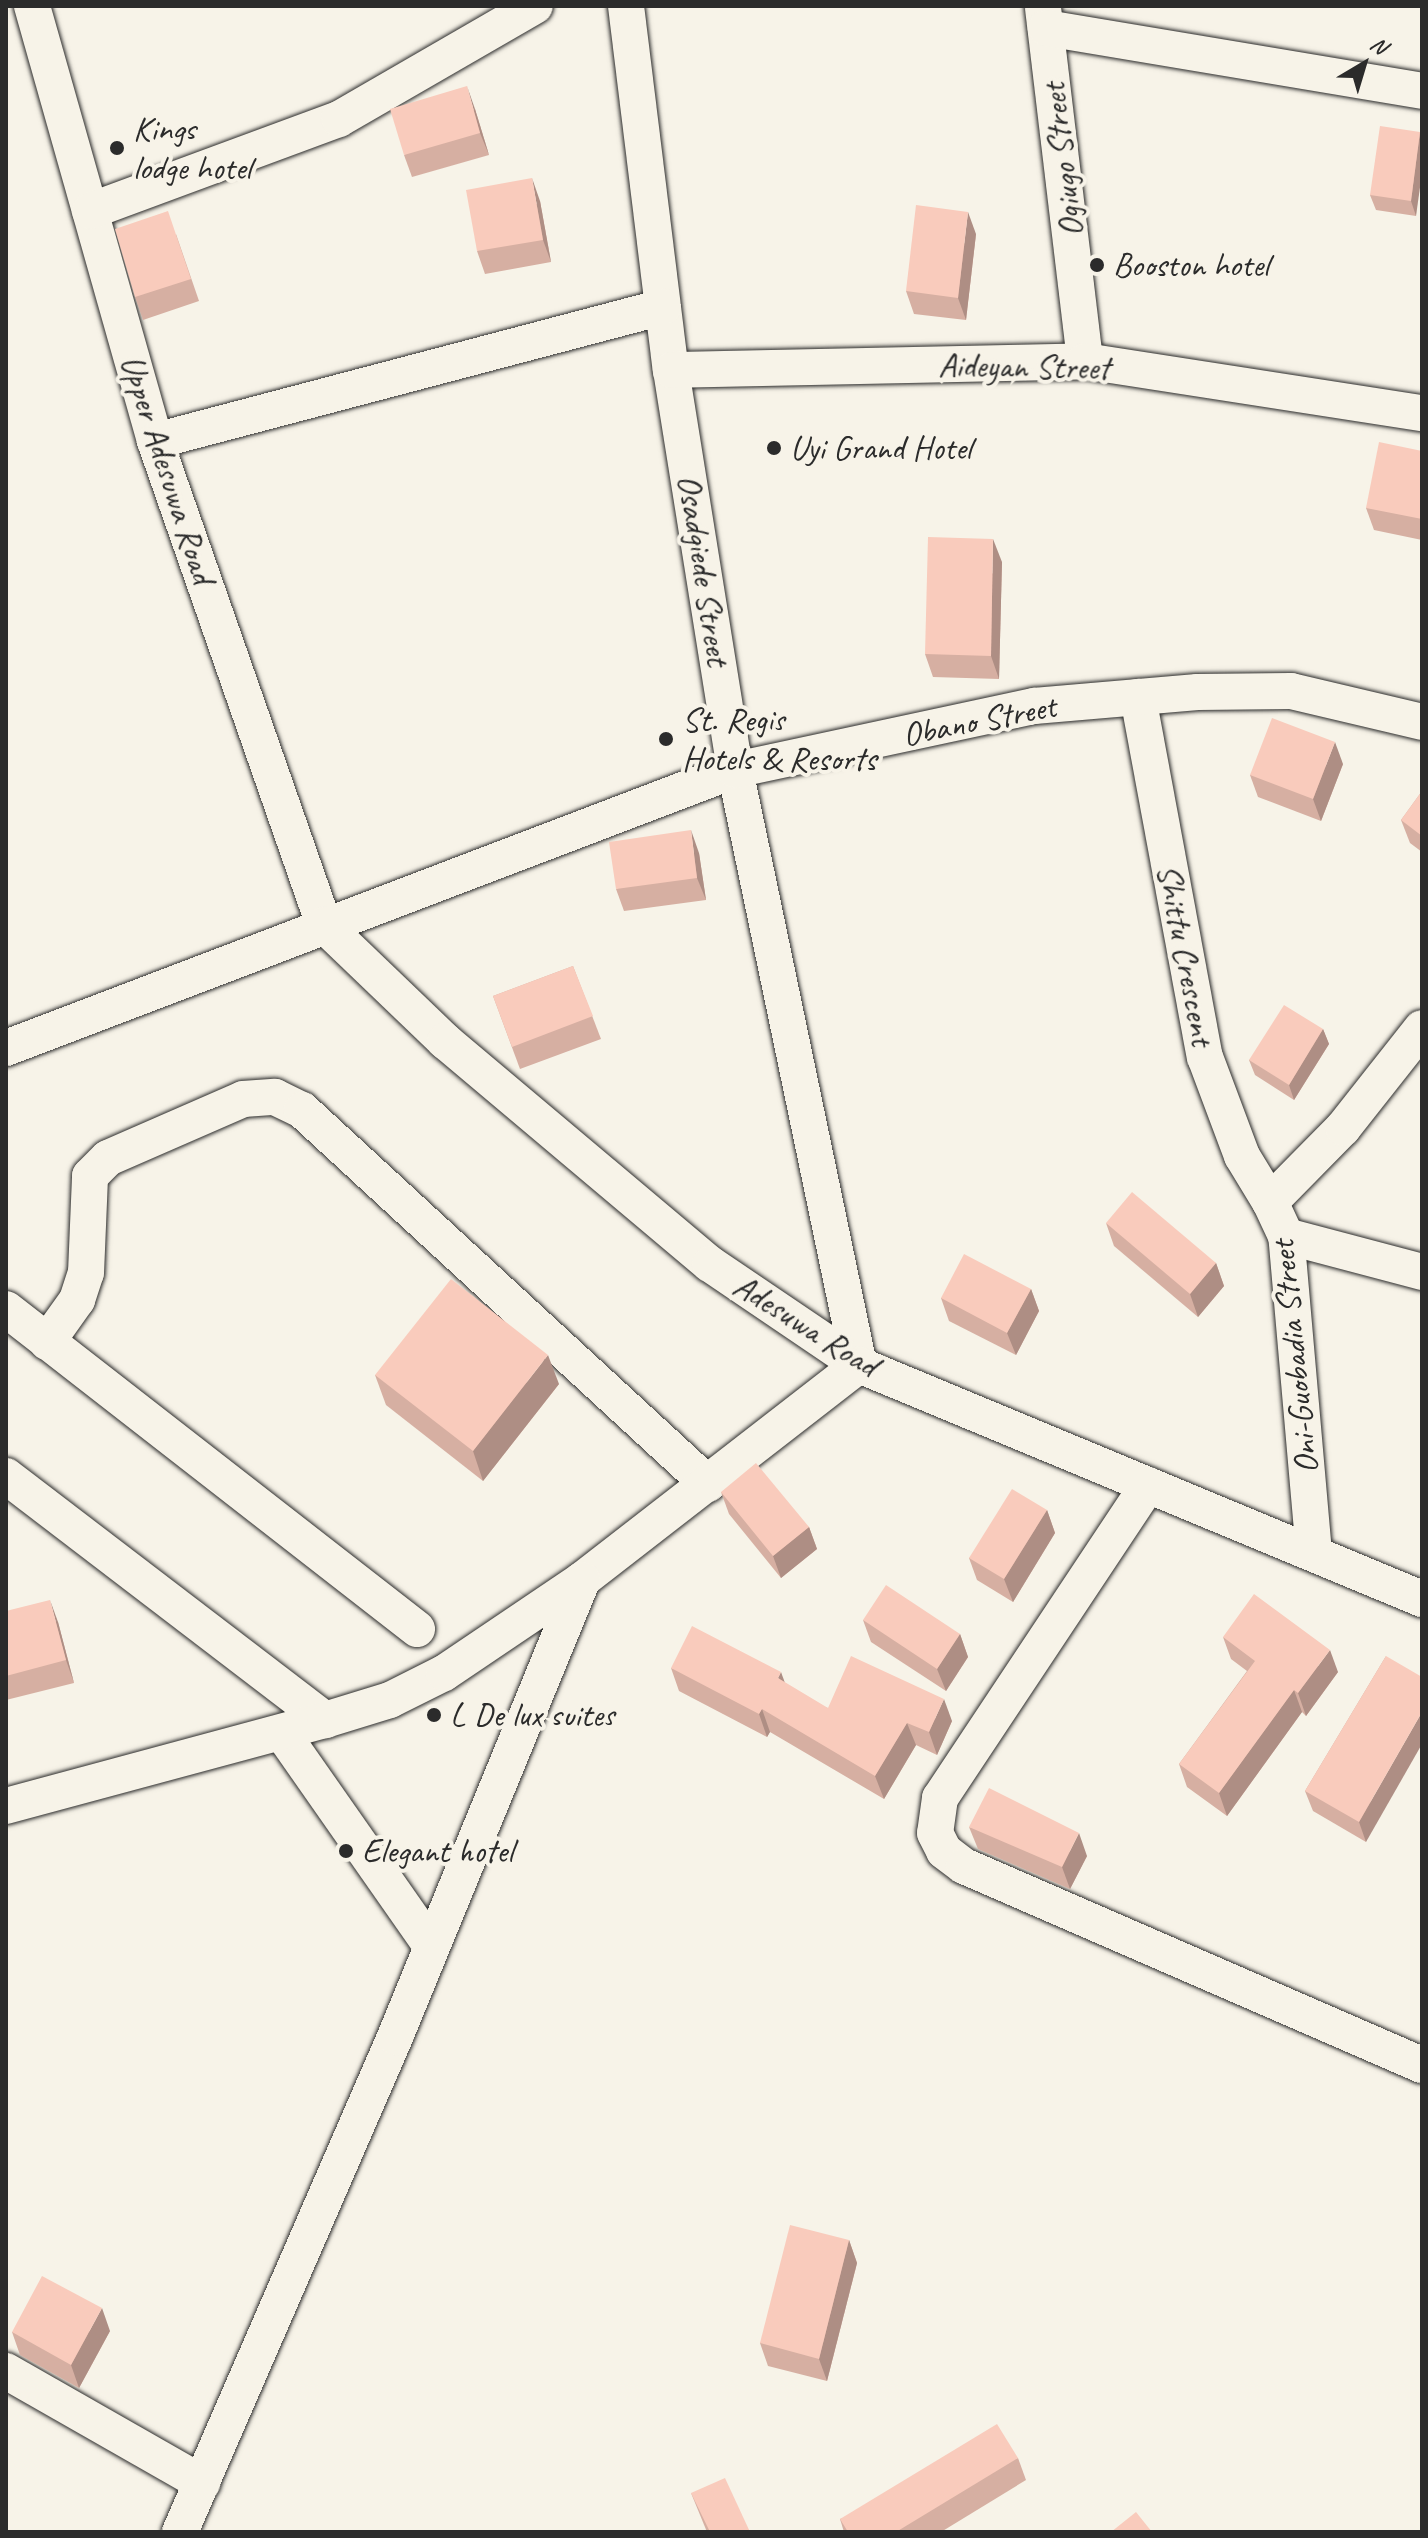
<!DOCTYPE html>
<style>
body{margin:0}
#map{position:relative;width:1428px;height:2538px;overflow:hidden;background:#f7f3e8;font-family:Caveat,sans-serif}
div>[style]{position:absolute}
[style*='--x']{left:calc(var(--x)*1px);top:calc(var(--y)*1px);width:calc(var(--w)*1px);rotate:calc(var(--a)*1deg)}
.roads{filter:drop-shadow(0 0 2px #2b2b2b) drop-shadow(0 0 2px #2b2b2b)}
.minor>*{height:36px;margin:-18px;padding:0 18px;transform-origin:18px;border-radius:18px;background:#f7f3e8}
.wall>*{inset:0;background:#d6afa2}
.shaded-wall>*{inset:0;background:#ae8e84}
.building>*{inset:0;background:#f9cbbc}
.dots>*{width:22px;height:22px;translate:-50% -50%;box-sizing:border-box;border:4px solid #f7f3e8;border-radius:50%}
span{translate:-50% -50%;white-space:nowrap;text-align:center;line-height:1.15;-webkit-text-stroke:8px #f7f3e8;paint-order:stroke}
.poi-label{font-size:34px;color:#2b2b2b}
.left{translate:0 -50%;text-align:left}
.street-label{font-size:34px;color:#2b2b2b}
.frame{position:absolute;inset:0;border:8px solid #2b2b2b;pointer-events:none}
.north{position:absolute;left:1324px;top:24px;width:80px;height:80px;-webkit-text-stroke:6px #f7f3e8;paint-order:stroke;rotate:38deg;font-size:22px;font-weight:700;line-height:32px;text-align:center;color:#2b2b2b}
.north::after{content:'';display:block;margin:auto;width:28px;height:36px;background:#2b2b2b;clip-path:polygon(50% 0,100% 100%,50% 72%,0 100%)}
</style>
<div id="map">
<div class="roads">
<div class="minor">
<div style="--x:32;--y:6;--w:452;--a:74.2"></div>
<div style="--x:155;--y:441;--w:513;--a:70.75"></div>
<div style="--x:324;--y:925;--w:168;--a:43.8"></div>
<div style="--x:445;--y:1041;--w:346;--a:40.1"></div>
<div style="--x:710;--y:1264;--w:180;--a:34.1"></div>
<div style="--x:859;--y:1365;--w:610;--a:22.57"></div>
<div style="--x:626;--y:6;--w:367;--a:83"></div>
<div style="--x:671;--y:370;--w:405;--a:80.9"></div>
<div style="--x:735;--y:770;--w:608;--a:78.23"></div>
<div style="--x:1043;--y:8;--w:355;--a:83.2"></div>
<div style="--x:1046;--y:28;--w:381;--a:9.5"></div>
<div style="--x:90;--y:211;--w:265;--a:-20.3"></div>
<div style="--x:339;--y:119;--w:226;--a:-30"></div>
<div style="--x:671;--y:370;--w:414;--a:-1.2"></div>
<div style="--x:1085;--y:361;--w:341;--a:8.8"></div>
<div style="--x:155;--y:441;--w:525;--a:-14.78"></div>
<div style="--x:1138;--y:697;--w:366;--a:79.5"></div>
<div style="--x:1205;--y:1057;--w:106;--a:69.5"></div>
<div style="--x:1242;--y:1156;--w:54;--a:58.7"></div>
<div style="--x:6;--y:1048;--w:780;--a:-20.87"></div>
<div style="--x:735;--y:770;--w:306;--a:-12.1"></div>
<div style="--x:1034;--y:706;--w:164;--a:-4.9"></div>
<div style="--x:1197;--y:692;--w:94;--a:-0.6"></div>
<div style="--x:1291;--y:691;--w:135;--a:13.3"></div>
<div style="--x:1286;--y:1236;--w:141;--a:14.8"></div>
<div style="--x:6;--y:1309;--w:521;--a:37.9"></div>
<div style="--x:47;--y:1342;--w:52;--a:-54.5"></div>
<div style="--x:77;--y:1300;--w:28;--a:-72"></div>
<div style="--x:86;--y:1273;--w:97;--a:-87.6"></div>
<div style="--x:90;--y:1176;--w:25;--a:-45"></div>
<div style="--x:108;--y:1158;--w:147;--a:-23.6"></div>
<div style="--x:243;--y:1099;--w:32;--a:-4"></div>
<div style="--x:275;--y:1097;--w:30;--a:26"></div>
<div style="--x:302;--y:1110;--w:552;--a:42.65"></div>
<div style="--x:6;--y:1476;--w:402;--a:37.4"></div>
<div style="--x:1148;--y:1485;--w:376;--a:123.6"></div>
<div style="--x:940;--y:1798;--w:35;--a:98"></div>
<div style="--x:935;--y:1833;--w:20;--a:63"></div>
<div style="--x:944;--y:1851;--w:25;--a:37"></div>
<div style="--x:964;--y:1866;--w:499;--a:23.5"></div>
<div style="--x:1314;--y:1553;--w:318;--a:-95"></div>
<div style="--x:1286;--y:1236;--w:38;--a:-115"></div>
<div style="--x:1270;--y:1202;--w:104;--a:-45.4"></div>
<div style="--x:1343;--y:1128;--w:127;--a:-51.7"></div>
<div style="--x:282;--y:1733;--w:260;--a:55"></div>
<div style="--x:6;--y:1806;--w:330;--a:-15.1"></div>
<div style="--x:325;--y:1720;--w:68;--a:-17.1"></div>
<div style="--x:390;--y:1700;--w:60;--a:-26.6"></div>
<div style="--x:444;--y:1673;--w:166;--a:-34"></div>
<div style="--x:582;--y:1580;--w:351;--a:-37.8"></div>
<div style="--x:6;--y:2371;--w:226;--a:29.7"></div>
<div style="--x:180;--y:2532;--w:540;--a:-66.52"></div>
<div style="--x:395;--y:2037;--w:494;--a:-67.7"></div>
</div>
</div>
<div class="wall">
<div style="clip-path:polygon(475px 109px,489px 155px,412px 177px,404px 155px)"></div>
<div style="clip-path:polygon(1420px 132px,1416px 216px,1376px 210px,1370px 195px)"></div>
<div style="clip-path:polygon(540px 201px,551px 262px,485px 274px,477px 251px)"></div>
<div style="clip-path:polygon(176px 234px,199px 301px,143px 320px,135px 297px)"></div>
<div style="clip-path:polygon(976px 234px,966px 320px,914px 314px,906px 291px)"></div>
<div style="clip-path:polygon(1422px 451px,1422px 540px,1374px 530px,1366px 508px)"></div>
<div style="clip-path:polygon(1002px 562px,999px 679px,933px 677px,925px 654px)"></div>
<div style="clip-path:polygon(1343px 764px,1321px 821px,1258px 797px,1250px 775px)"></div>
<div style="clip-path:polygon(1422px 791px,1422px 852px,1410px 843px,1401px 820px)"></div>
<div style="clip-path:polygon(699px 853px,706px 900px,624px 911px,616px 889px)"></div>
<div style="clip-path:polygon(573px 966px,601px 1039px,520px 1069px,493px 996px)"></div>
<div style="clip-path:polygon(1323px 1029px,1329px 1044px,1294px 1100px,1255px 1075px,1249px 1060px)"></div>
<div style="clip-path:polygon(1106px 1223px,1216px 1263px,1224px 1286px,1198px 1317px,1114px 1246px)"></div>
<div style="clip-path:polygon(1031px 1289px,1039px 1311px,1016px 1355px,949px 1321px,941px 1298px)"></div>
<div style="clip-path:polygon(375px 1375px,559px 1384px,483px 1481px,386px 1405px)"></div>
<div style="clip-path:polygon(721px 1492px,809px 1527px,817px 1549px,781px 1578px,729px 1514px)"></div>
<div style="clip-path:polygon(1047px 1510px,1055px 1533px,1013px 1602px,977px 1580px,969px 1558px)"></div>
<div style="clip-path:polygon(6px 1611px,58px 1622px,74px 1683px,6px 1700px)"></div>
<div style="clip-path:polygon(863px 1620px,960px 1634px,968px 1657px,946px 1691px,871px 1642px)"></div>
<div style="clip-path:polygon(1223px 1637px,1338px 1672px,1306px 1716px,1302px 1712px,1227px 1816px,1187px 1787px,1179px 1764px,1247px 1671px,1231px 1659px)"></div>
<div style="clip-path:polygon(1386px 1656px,1366px 1842px,1313px 1811px,1305px 1791px)"></div>
<div style="clip-path:polygon(671px 1668px,828px 1708px,952px 1721px,937px 1755px,916px 1745px,884px 1799px,770px 1732px,767px 1737px,679px 1691px)"></div>
<div style="clip-path:polygon(969px 1827px,1087px 1856px,1070px 1889px,978px 1849px)"></div>
<div style="clip-path:polygon(849px 2240px,857px 2263px,827px 2381px,768px 2366px,760px 2343px)"></div>
<div style="clip-path:polygon(110px 2331px,79px 2388px,20px 2355px,12px 2332px)"></div>
<div style="clip-path:polygon(1018px 2458px,1026px 2480px,941px 2532px,844px 2532px,840px 2519px)"></div>
<div style="clip-path:polygon(691px 2493px,750px 2532px,707px 2532px)"></div>
</div>
<div class="shaded-wall">
<div style="clip-path:polygon(467px 86px,475px 109px,489px 155px,480px 133px)"></div>
<div style="clip-path:polygon(1420px 132px,1422px 137px,1422px 173px,1416px 216px,1411px 201px)"></div>
<div style="clip-path:polygon(532px 178px,540px 201px,551px 262px,543px 240px)"></div>
<div style="clip-path:polygon(968px 212px,976px 234px,966px 320px,958px 298px)"></div>
<div style="clip-path:polygon(993px 539px,1002px 562px,999px 679px,991px 656px)"></div>
<div style="clip-path:polygon(1335px 742px,1343px 764px,1321px 821px,1313px 799px)"></div>
<div style="clip-path:polygon(691px 830px,699px 853px,706px 900px,697px 878px)"></div>
<div style="clip-path:polygon(1323px 1029px,1329px 1044px,1294px 1100px,1289px 1085px)"></div>
<div style="clip-path:polygon(1216px 1263px,1224px 1286px,1198px 1317px,1190px 1294px)"></div>
<div style="clip-path:polygon(1031px 1289px,1039px 1311px,1016px 1355px,1007px 1333px)"></div>
<div style="clip-path:polygon(548px 1355px,559px 1384px,483px 1481px,473px 1451px)"></div>
<div style="clip-path:polygon(1047px 1510px,1055px 1533px,1013px 1602px,1004px 1579px)"></div>
<div style="clip-path:polygon(809px 1527px,817px 1549px,781px 1578px,773px 1556px)"></div>
<div style="clip-path:polygon(50px 1600px,58px 1622px,74px 1683px,66px 1660px)"></div>
<div style="clip-path:polygon(960px 1634px,968px 1657px,946px 1691px,937px 1669px)"></div>
<div style="clip-path:polygon(1330px 1650px,1338px 1672px,1306px 1716px,1298px 1693px)"></div>
<div style="clip-path:polygon(781px 1672px,789px 1694px,778px 1678px)"></div>
<div style="clip-path:polygon(1294px 1690px,1302px 1712px,1227px 1816px,1219px 1793px)"></div>
<div style="clip-path:polygon(944px 1699px,952px 1721px,937px 1755px,929px 1732px)"></div>
<div style="clip-path:polygon(762px 1709px,770px 1732px,767px 1737px,759px 1714px)"></div>
<div style="clip-path:polygon(1422px 1712px,1422px 1744px,1366px 1842px,1359px 1822px)"></div>
<div style="clip-path:polygon(907px 1723px,916px 1745px,884px 1799px,875px 1776px)"></div>
<div style="clip-path:polygon(1079px 1833px,1087px 1856px,1070px 1889px,1062px 1867px)"></div>
<div style="clip-path:polygon(849px 2240px,857px 2263px,827px 2381px,819px 2359px)"></div>
<div style="clip-path:polygon(102px 2308px,110px 2331px,79px 2388px,71px 2365px)"></div>
</div>
<div class="building">
<div style="clip-path:polygon(467px 86px,480px 133px,404px 155px,390px 109px)"></div>
<div style="clip-path:polygon(1380px 126px,1420px 132px,1411px 201px,1370px 195px)"></div>
<div style="clip-path:polygon(532px 178px,543px 240px,477px 251px,466px 190px)"></div>
<div style="clip-path:polygon(916px 205px,968px 212px,958px 298px,906px 291px)"></div>
<div style="clip-path:polygon(168px 211px,191px 279px,135px 297px,115px 229px)"></div>
<div style="clip-path:polygon(1379px 442px,1422px 451px,1422px 519px,1366px 508px)"></div>
<div style="clip-path:polygon(928px 537px,993px 539px,991px 656px,925px 654px)"></div>
<div style="clip-path:polygon(1272px 718px,1335px 742px,1313px 799px,1250px 775px)"></div>
<div style="clip-path:polygon(1422px 791px,1422px 836px,1401px 820px)"></div>
<div style="clip-path:polygon(691px 830px,697px 878px,616px 889px,609px 842px)"></div>
<div style="clip-path:polygon(573px 966px,593px 1016px,512px 1047px,493px 996px)"></div>
<div style="clip-path:polygon(1284px 1005px,1323px 1029px,1289px 1085px,1249px 1060px)"></div>
<div style="clip-path:polygon(1132px 1192px,1216px 1263px,1190px 1294px,1106px 1223px)"></div>
<div style="clip-path:polygon(964px 1254px,1031px 1289px,1007px 1333px,941px 1298px)"></div>
<div style="clip-path:polygon(451px 1279px,548px 1355px,473px 1451px,375px 1375px)"></div>
<div style="clip-path:polygon(756px 1463px,809px 1527px,773px 1556px,721px 1492px)"></div>
<div style="clip-path:polygon(1012px 1489px,1047px 1510px,1004px 1579px,969px 1558px)"></div>
<div style="clip-path:polygon(886px 1585px,960px 1634px,937px 1669px,863px 1620px)"></div>
<div style="clip-path:polygon(1254px 1594px,1330px 1650px,1298px 1693px,1294px 1690px,1219px 1793px,1179px 1764px,1255px 1661px,1223px 1637px)"></div>
<div style="clip-path:polygon(50px 1600px,66px 1660px,6px 1676px,6px 1611px)"></div>
<div style="clip-path:polygon(692px 1626px,781px 1672px,778px 1678px,828px 1708px,851px 1656px,944px 1699px,929px 1732px,907px 1723px,875px 1776px,762px 1709px,759px 1714px,671px 1668px)"></div>
<div style="clip-path:polygon(1386px 1656px,1422px 1677px,1422px 1712px,1359px 1822px,1305px 1791px)"></div>
<div style="clip-path:polygon(989px 1788px,1079px 1833px,1062px 1867px,969px 1827px)"></div>
<div style="clip-path:polygon(790px 2225px,849px 2240px,819px 2359px,760px 2343px)"></div>
<div style="clip-path:polygon(42px 2276px,102px 2308px,71px 2365px,12px 2332px)"></div>
<div style="clip-path:polygon(997px 2424px,1018px 2458px,896px 2532px,848px 2532px,840px 2519px)"></div>
<div style="clip-path:polygon(725px 2478px,750px 2532px,710px 2532px,691px 2493px)"></div>
<div style="clip-path:polygon(1136px 2512px,1152px 2532px,1111px 2532px)"></div>
</div>
<div class="dots">
<div style="left:117px;top:148px;background:#2b2b2b"></div>
<div style="left:1097px;top:265px;background:#2b2b2b"></div>
<div style="left:774px;top:448px;background:#2b2b2b"></div>
<div style="left:666px;top:739px;background:#2b2b2b"></div>
<div style="left:434px;top:1715px;background:#2b2b2b"></div>
<div style="left:346px;top:1851px;background:#2b2b2b"></div>
</div>
<div class="poi-label">
<span class="left" style="left:133px;top:148px">Kings<br>lodge hotel</span>
<span class="left" style="left:1113px;top:265px">Booston hotel</span>
<span class="left" style="left:790px;top:448px">Uyi Grand Hotel</span>
<span class="left" style="left:682px;top:739px">St. Regis<br>Hotels &amp; Resorts</span>
<span class="left" style="left:450px;top:1715px">L De lux suites</span>
<span class="left" style="left:362px;top:1851px">Elegant hotel</span>
</div>
<div class="street-label">
<span style="left:1062px;top:160px;rotate:-97deg">Ogiugo Street</span>
<span style="left:1024px;top:366px;rotate:1deg">Aideyan Street</span>
<span style="left:168px;top:469px;rotate:72deg">Upper Adesuwa Road</span>
<span style="left:704px;top:570px;rotate:81deg">Osadgiede Street</span>
<span style="left:979px;top:720px;rotate:-11deg">Obano Street</span>
<span style="left:1186px;top:955px;rotate:79deg">Shittu Crescent</span>
<span style="left:806px;top:1325px;rotate:32deg">Adesuwa Road</span>
<span style="left:1294px;top:1357px;rotate:-96deg">Oni-Guobadia Street</span>
</div>
<div class="frame"></div>
<div class="north">N</div>
</div>
